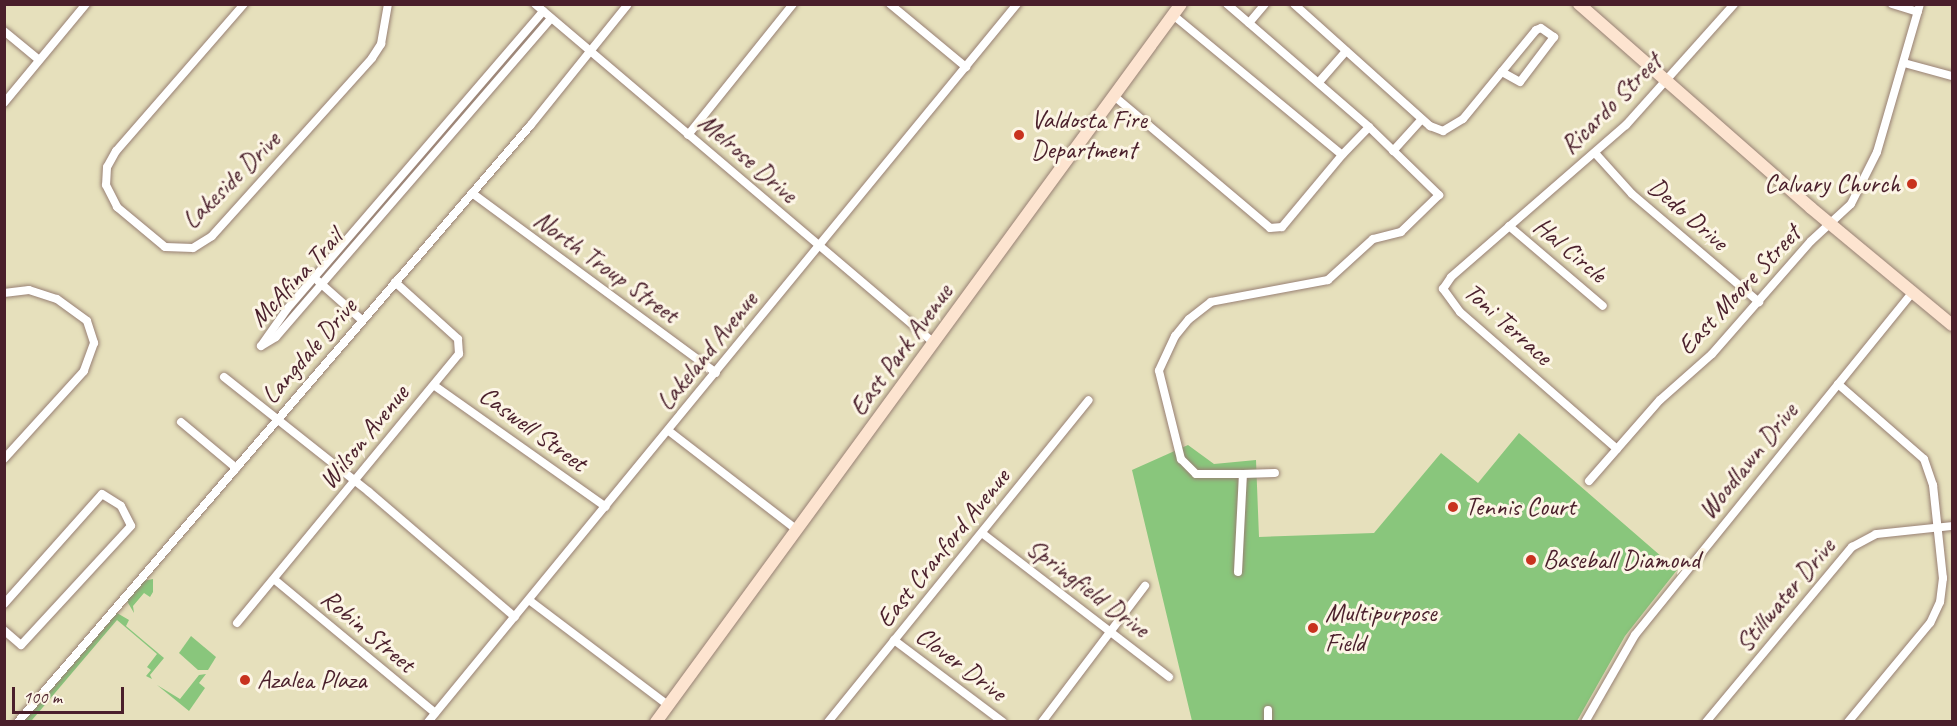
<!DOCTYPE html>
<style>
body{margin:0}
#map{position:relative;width:1957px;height:726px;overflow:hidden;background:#e6e0bc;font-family:Caveat,sans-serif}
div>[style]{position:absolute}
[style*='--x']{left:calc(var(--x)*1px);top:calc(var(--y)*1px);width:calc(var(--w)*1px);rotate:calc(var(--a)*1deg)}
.green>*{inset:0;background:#89c67c}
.roads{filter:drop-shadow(0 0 2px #988074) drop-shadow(0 0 2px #988074)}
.minor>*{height:8px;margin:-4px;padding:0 4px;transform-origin:4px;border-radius:4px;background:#fff}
.secondary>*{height:12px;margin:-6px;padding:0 6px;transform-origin:6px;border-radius:6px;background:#fde4d0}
.dots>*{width:16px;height:16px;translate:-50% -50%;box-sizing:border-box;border:3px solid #fcf5e5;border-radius:50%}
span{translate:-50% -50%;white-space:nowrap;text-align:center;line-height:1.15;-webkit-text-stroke:6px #fcf5e5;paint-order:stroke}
.street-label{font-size:26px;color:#4a1f2b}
.poi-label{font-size:26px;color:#4a1f2b}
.left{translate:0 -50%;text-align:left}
.right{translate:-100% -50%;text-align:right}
.frame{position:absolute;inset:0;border:6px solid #4a1f2b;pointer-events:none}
.scale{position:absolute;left:12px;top:687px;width:112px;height:27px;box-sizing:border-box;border:3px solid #4a1f2b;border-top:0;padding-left:8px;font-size:18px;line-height:21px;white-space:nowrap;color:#4a1f2b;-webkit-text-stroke:4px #fcf5e5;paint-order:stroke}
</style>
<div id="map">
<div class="green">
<div style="clip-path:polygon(1519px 433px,1677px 570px,1625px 636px,1577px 721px,1192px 721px,1132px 470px,1188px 445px,1214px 464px,1256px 460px,1259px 537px,1374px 533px,1441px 453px,1478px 483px)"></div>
<div style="clip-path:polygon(153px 579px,153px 592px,150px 597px,144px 593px,133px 606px,134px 613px,127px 601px,143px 581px)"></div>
<div style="clip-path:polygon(117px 613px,129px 620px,126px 626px,164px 658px,150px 675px,152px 679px,146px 676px,151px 670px,147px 667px,157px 654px,117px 620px,32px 720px,23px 722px)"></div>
<div style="clip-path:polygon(191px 636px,216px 657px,208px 670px,198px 670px,179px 653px)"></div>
<div style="clip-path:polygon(206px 674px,199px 683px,205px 688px,189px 711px,157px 685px,180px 699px,199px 675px)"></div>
</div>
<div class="roads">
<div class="minor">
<div style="--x:244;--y:4;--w:195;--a:131"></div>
<div style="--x:116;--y:151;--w:18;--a:119"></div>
<div style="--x:107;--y:167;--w:18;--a:93"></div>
<div style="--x:106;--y:185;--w:25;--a:63"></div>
<div style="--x:117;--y:207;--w:62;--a:39.8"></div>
<div style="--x:165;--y:247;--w:28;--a:2"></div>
<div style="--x:193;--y:248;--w:22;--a:-32"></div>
<div style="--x:212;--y:236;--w:239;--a:-48"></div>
<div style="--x:372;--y:58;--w:17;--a:-57"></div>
<div style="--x:381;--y:44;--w:41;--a:-80.1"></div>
<div style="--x:535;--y:4;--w:524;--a:40.35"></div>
<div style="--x:890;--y:4;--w:99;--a:39.7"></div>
<div style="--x:1227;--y:4;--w:188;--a:40.9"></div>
<div style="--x:1294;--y:4;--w:183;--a:41.9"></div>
<div style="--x:1430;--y:126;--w:14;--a:21"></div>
<div style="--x:1443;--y:131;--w:23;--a:-31"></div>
<div style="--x:1463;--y:119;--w:115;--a:-50.6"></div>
<div style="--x:1536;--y:30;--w:5;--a:-22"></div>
<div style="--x:1541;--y:28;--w:16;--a:35"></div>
<div style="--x:1554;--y:37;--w:56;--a:127.1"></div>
<div style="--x:1520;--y:82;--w:21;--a:-151"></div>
<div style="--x:1892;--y:4;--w:27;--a:17"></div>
<div style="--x:1173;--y:15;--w:219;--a:39.6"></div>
<div style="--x:1342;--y:155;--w:39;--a:-46"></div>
<div style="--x:1369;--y:127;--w:98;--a:44.2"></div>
<div style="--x:1439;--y:195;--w:53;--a:135.8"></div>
<div style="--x:1401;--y:232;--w:29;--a:166"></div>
<div style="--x:1373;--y:239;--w:61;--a:137.7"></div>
<div style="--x:1328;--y:280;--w:119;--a:169.4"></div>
<div style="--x:1211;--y:302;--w:28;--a:142"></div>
<div style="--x:1189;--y:319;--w:22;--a:129"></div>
<div style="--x:1175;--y:336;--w:38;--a:115"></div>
<div style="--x:1159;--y:371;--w:91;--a:76"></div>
<div style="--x:1181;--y:459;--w:21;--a:45"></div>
<div style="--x:1196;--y:474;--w:47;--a:0"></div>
<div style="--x:1249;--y:23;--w:25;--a:-50"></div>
<div style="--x:4;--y:31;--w:45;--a:39.6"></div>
<div style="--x:1904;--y:63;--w:50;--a:15.2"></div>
<div style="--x:1319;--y:82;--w:41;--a:-48.9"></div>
<div style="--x:1114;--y:96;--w:204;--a:40.2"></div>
<div style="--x:1270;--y:228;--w:12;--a:-5"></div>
<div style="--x:1282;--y:227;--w:94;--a:-50.2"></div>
<div style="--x:4;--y:103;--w:129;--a:-50.4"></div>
<div style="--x:688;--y:135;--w:168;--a:-51.3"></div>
<div style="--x:1393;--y:151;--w:42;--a:-47.9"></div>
<div style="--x:1595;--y:153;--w:55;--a:47.9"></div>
<div style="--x:1632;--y:194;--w:167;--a:40.4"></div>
<div style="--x:472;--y:193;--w:303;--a:36.4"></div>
<div style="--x:1509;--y:226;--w:123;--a:40.4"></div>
<div style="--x:318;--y:281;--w:59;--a:41.6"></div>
<div style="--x:4;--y:293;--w:25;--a:-7"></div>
<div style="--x:29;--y:290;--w:29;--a:18"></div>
<div style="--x:57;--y:299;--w:37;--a:36"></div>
<div style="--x:87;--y:321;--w:23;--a:72"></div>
<div style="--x:94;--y:343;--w:30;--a:110"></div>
<div style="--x:84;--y:371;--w:119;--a:132.3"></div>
<div style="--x:261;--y:346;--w:17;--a:-31"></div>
<div style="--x:276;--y:337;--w:421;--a:-49.2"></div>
<div style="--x:261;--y:346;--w:45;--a:-54.9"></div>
<div style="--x:287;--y:309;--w:393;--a:-49.3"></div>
<div style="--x:224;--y:377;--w:185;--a:38.4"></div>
<div style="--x:369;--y:492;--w:192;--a:40.6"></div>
<div style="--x:1838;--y:384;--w:114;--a:41.1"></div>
<div style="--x:1924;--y:459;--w:28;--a:71"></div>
<div style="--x:1933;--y:485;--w:94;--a:83.9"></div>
<div style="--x:1943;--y:578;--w:24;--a:97"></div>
<div style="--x:1940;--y:602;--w:23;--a:115"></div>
<div style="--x:1930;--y:623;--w:129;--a:129.6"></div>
<div style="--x:435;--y:386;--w:209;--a:35.3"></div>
<div style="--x:181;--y:422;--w:72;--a:39.9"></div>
<div style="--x:669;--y:431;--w:162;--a:37.7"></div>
<div style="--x:1617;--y:449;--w:208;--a:-138.9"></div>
<div style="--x:1460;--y:312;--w:29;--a:-126"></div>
<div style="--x:1443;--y:289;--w:14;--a:-56"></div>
<div style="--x:1451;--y:277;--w:232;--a:-41"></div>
<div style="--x:1626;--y:125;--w:162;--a:-48.2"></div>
<div style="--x:1589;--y:481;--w:108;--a:-48.8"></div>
<div style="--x:1660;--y:400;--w:69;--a:-41.5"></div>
<div style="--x:1712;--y:354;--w:150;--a:-48.8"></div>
<div style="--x:1811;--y:241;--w:54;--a:-42.8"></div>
<div style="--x:1851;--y:204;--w:58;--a:-63.4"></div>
<div style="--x:1877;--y:152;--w:154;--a:-73.8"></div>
<div style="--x:982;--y:533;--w:236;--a:37.6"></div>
<div style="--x:1238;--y:572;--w:98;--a:-87.1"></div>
<div style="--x:1243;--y:474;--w:32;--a:-2"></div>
<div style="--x:275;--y:580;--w:208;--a:39.7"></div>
<div style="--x:529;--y:600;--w:174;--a:37.1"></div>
<div style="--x:4;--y:604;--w:147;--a:-48.3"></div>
<div style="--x:102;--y:494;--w:22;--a:32"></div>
<div style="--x:121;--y:506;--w:22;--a:63"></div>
<div style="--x:131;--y:526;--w:162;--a:132.7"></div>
<div style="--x:21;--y:645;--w:23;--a:-139"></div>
<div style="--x:237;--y:623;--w:349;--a:-50.5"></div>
<div style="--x:459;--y:354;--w:15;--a:-94"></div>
<div style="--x:458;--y:339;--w:85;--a:-137.9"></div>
<div style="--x:894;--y:640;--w:136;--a:37"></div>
<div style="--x:18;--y:722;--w:786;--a:-49.34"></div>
<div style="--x:530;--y:126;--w:156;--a:-51.2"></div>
<div style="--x:428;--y:722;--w:929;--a:-50.64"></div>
<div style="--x:828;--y:722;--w:414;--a:-51"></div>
<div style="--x:1042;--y:722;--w:171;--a:-52.9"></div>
<div style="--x:1268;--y:722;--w:12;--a:-90"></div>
<div style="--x:1585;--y:722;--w:100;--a:-60.1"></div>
<div style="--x:1635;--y:635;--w:442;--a:-51"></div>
<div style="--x:1706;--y:722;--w:228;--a:-50.2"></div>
<div style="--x:1852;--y:547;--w:27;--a:-28"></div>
<div style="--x:1876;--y:534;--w:76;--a:-6"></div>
</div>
<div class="secondary">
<div style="--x:1579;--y:4;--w:309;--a:41.3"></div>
<div style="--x:1811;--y:208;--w:183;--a:39.7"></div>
<div style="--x:656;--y:722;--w:889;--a:-53.83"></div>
</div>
</div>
<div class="dots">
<div style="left:1019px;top:135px;background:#c8321e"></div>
<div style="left:1912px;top:184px;background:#c8321e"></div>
<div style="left:1453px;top:507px;background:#c8321e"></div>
<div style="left:1531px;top:560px;background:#c8321e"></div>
<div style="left:1313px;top:628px;background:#c8321e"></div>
<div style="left:245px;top:680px;background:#c8321e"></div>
</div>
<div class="street-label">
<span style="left:1611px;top:104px;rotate:-45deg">Ricardo Street</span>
<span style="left:748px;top:158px;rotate:41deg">Melrose Drive</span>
<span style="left:231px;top:180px;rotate:-45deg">Lakeside Drive</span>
<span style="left:1688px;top:214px;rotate:41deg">Dedo Drive</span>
<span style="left:1570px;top:250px;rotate:40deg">Hal Circle</span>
<span style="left:606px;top:267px;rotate:36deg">North Troup Street</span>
<span style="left:296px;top:278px;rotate:-47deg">McAfina Trail</span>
<span style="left:1739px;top:290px;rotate:-47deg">East Moore Street</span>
<span style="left:1508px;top:324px;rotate:42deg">Toni Terrace</span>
<span style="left:901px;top:350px;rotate:-54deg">East Park Avenue</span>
<span style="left:309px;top:351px;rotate:-49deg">Langdale Drive</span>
<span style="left:707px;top:351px;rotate:-51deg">Lakeland Avenue</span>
<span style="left:533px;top:429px;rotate:36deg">Caswell Street</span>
<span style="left:364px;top:437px;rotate:-51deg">Wilson Avenue</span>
<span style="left:1748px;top:461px;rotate:-51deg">Woodlawn Drive</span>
<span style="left:943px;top:548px;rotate:-51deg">East Cranford Avenue</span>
<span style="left:1088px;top:588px;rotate:37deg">Springfield Drive</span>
<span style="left:1785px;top:595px;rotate:-50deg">Stillwater Drive</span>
<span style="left:368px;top:631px;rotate:40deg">Robin Street</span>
<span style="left:961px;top:664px;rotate:37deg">Clover Drive</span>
</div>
<div class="poi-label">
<span class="left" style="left:1031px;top:135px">Valdosta Fire<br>Department</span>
<span class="right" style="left:1900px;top:184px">Calvary Church</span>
<span class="left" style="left:1465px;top:507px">Tennis Court</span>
<span class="left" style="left:1543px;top:560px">Baseball Diamond</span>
<span class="left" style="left:1325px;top:628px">Multipurpose<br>Field</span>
<span class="left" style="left:257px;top:680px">Azalea Plaza</span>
</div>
<div class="frame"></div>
<div class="scale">100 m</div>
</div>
